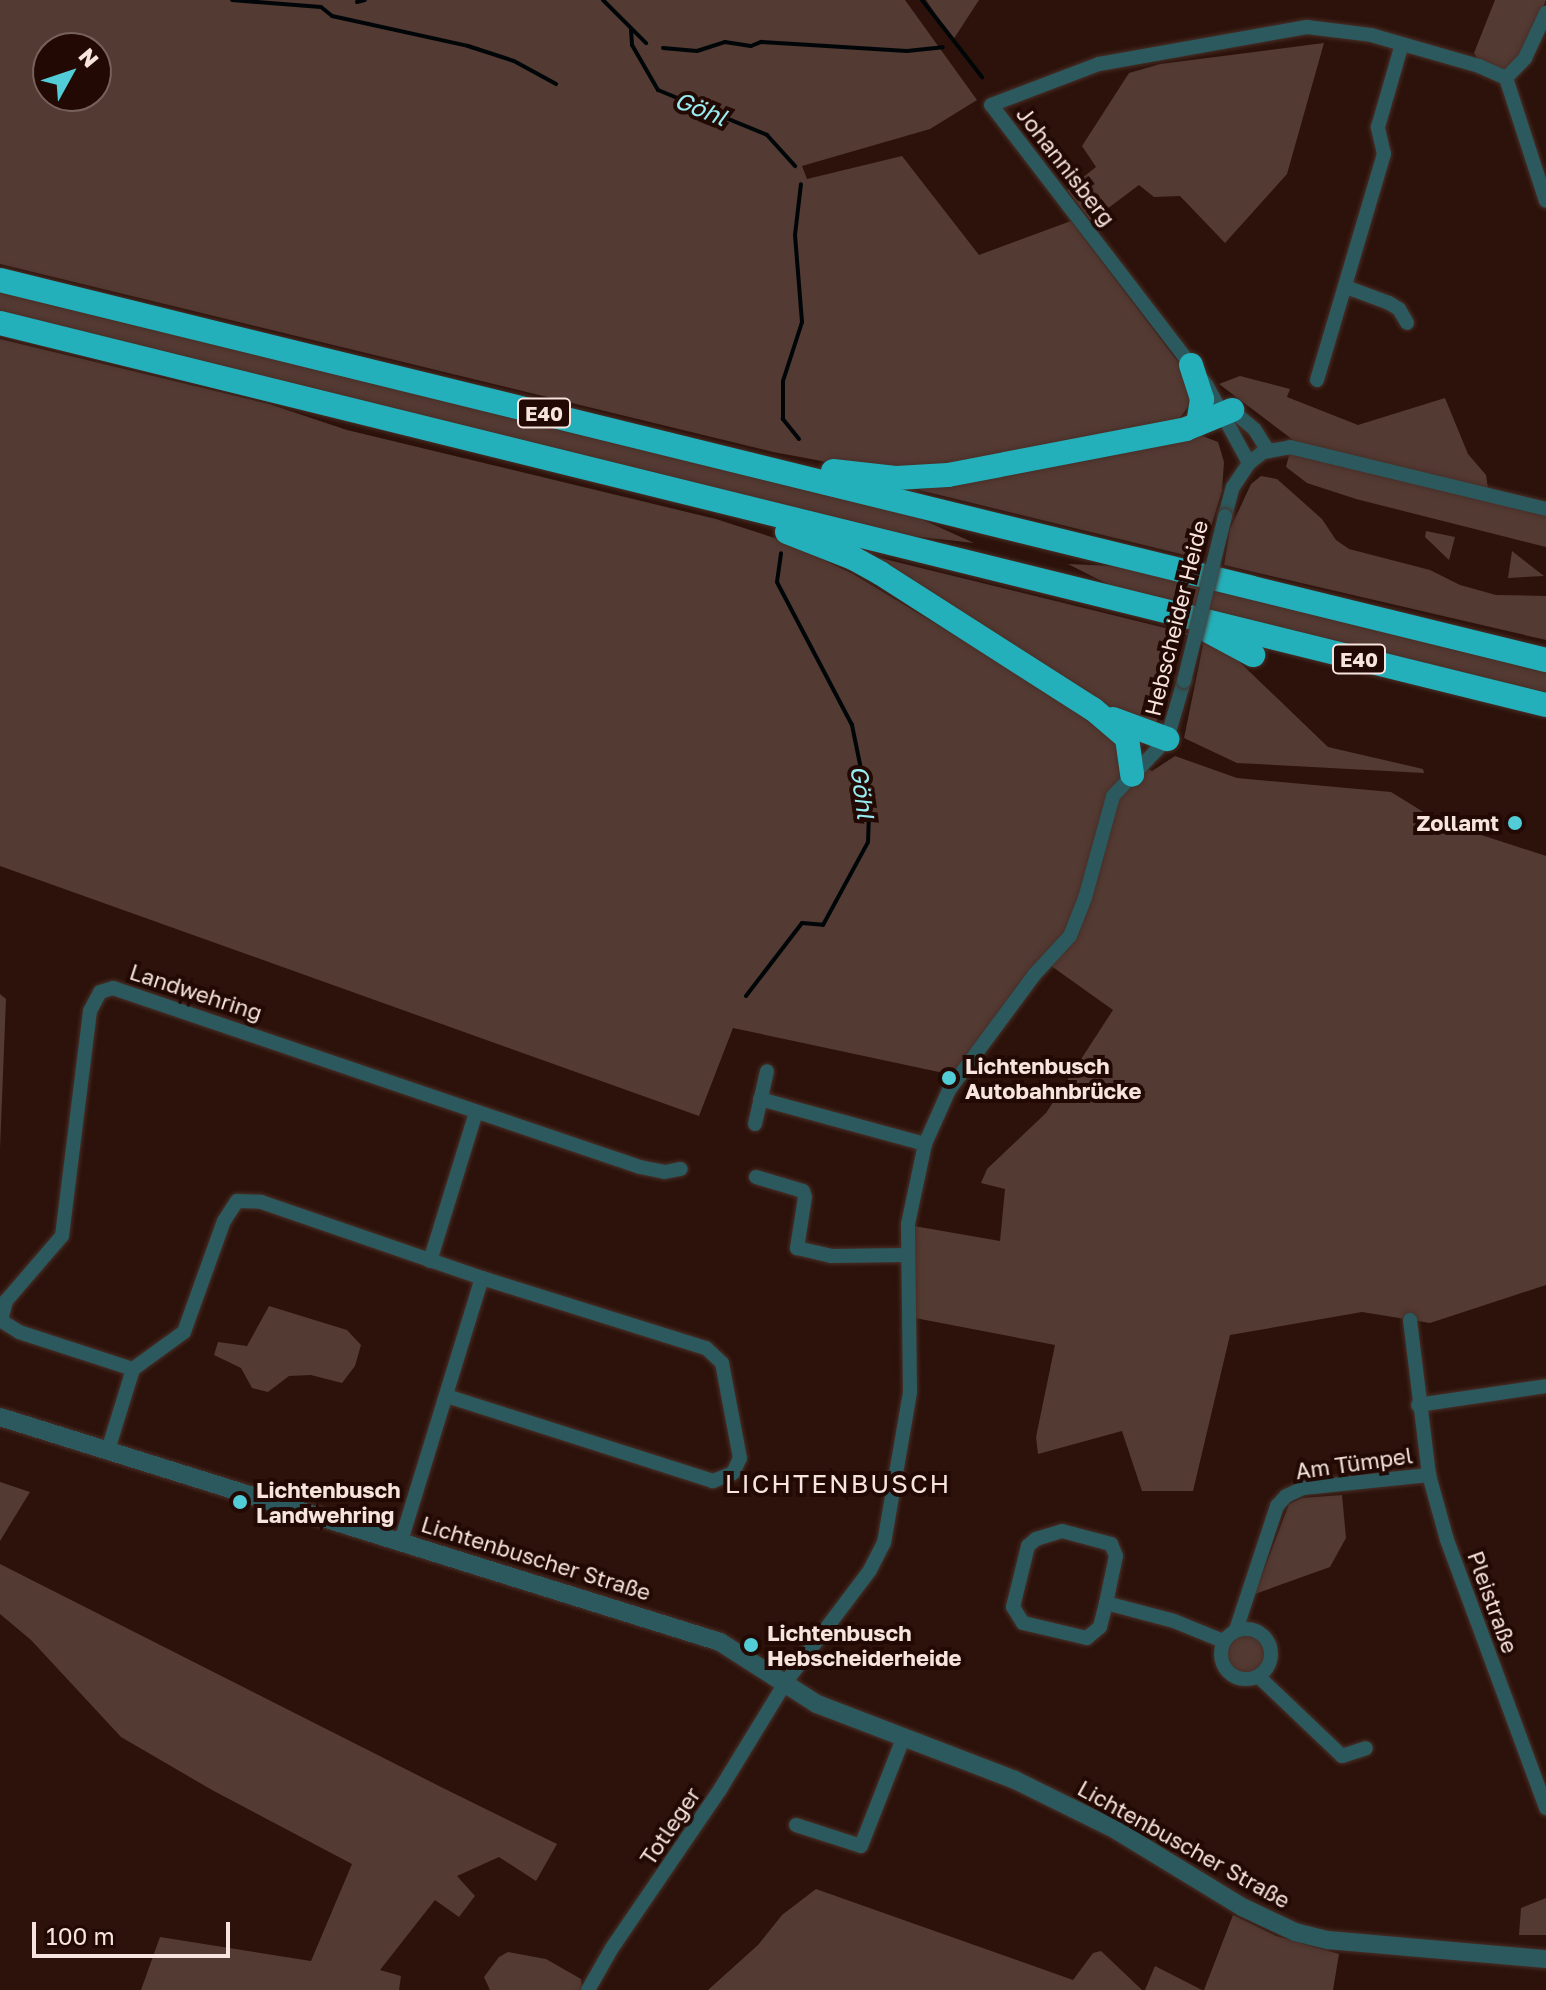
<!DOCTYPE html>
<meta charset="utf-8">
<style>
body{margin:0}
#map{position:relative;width:1546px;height:1990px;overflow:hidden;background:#2c120a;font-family:"Golos Text",sans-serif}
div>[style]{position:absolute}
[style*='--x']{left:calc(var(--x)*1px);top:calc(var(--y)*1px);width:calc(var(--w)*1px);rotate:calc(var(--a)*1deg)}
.green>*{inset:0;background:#533a33}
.round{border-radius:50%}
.stream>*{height:4px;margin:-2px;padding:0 2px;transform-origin:2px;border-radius:2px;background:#000608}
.roads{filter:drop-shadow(0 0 2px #482f28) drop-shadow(0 0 2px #482f28)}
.minor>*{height:14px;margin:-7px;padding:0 7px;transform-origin:7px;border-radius:7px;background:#2c595d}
.minor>.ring{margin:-7px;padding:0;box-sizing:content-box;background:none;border:14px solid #2c595d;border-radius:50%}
.tertiary>*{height:18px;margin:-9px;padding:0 9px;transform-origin:9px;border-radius:9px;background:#2c595d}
.motorway>*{height:24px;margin:-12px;padding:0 12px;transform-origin:12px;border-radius:12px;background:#24b0ba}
.bridges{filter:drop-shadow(0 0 2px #482f28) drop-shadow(0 0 2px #482f28)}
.minor-bridge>*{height:14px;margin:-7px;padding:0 7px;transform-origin:7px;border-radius:7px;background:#2c595d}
.dots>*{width:22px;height:22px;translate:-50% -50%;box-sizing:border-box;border:4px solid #220903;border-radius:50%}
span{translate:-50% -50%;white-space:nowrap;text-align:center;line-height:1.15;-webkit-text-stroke:8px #220903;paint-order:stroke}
.shield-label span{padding:2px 6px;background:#220903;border:2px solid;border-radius:6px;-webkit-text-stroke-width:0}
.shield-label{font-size:20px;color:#f7e4de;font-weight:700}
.street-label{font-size:22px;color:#f7e4de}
.poi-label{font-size:22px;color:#f7e4de;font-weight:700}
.right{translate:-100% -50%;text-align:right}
.left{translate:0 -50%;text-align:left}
.water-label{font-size:24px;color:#98ebf2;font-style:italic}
.quarter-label{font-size:26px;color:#f7e4de;letter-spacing:2px}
.north{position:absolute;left:32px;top:32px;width:80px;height:80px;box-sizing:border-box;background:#220903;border:2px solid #77615b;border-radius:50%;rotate:50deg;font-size:22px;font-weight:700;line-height:32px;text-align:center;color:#f7e4de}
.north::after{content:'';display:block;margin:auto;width:28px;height:36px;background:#52ccd6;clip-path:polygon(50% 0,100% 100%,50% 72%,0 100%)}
.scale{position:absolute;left:32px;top:1922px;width:198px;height:36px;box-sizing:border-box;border:4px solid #f7e4de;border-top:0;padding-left:10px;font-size:24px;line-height:28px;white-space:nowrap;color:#f7e4de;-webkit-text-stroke:6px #220903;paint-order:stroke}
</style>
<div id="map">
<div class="green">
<div style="clip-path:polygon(evenodd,0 0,905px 0,977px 100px,930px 129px,802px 166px,807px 179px,902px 156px,979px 255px,1071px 221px,1181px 366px,1190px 393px,1188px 407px,1179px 419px,969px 464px,865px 469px,773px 452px,0 264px,0 0,48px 48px,96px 48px,96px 96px,48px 96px,48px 48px)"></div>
<div style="clip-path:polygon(926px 0,979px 0,953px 40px)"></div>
<div style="clip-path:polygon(1495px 0,1546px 0,1522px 57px,1507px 73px,1479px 61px,1474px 53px)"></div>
<div style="clip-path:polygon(1324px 43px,1287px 174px,1225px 243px,1180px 196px,1154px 197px,1139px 185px,1091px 221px,1067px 190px,1096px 167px,1082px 146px,1129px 73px,1160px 64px)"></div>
<div style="clip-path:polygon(0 288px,908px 513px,974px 543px,884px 533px,0 316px)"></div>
<div style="clip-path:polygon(0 339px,269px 404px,347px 430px,716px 519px,784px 541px,853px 574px,1111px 729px,1125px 759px,1152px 771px,1175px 756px,1237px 778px,1391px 792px,1438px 821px,1546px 856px,1546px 1285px,1430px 1323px,1362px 1312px,1230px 1335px,1193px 1491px,1142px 1491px,1122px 1431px,1038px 1454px,1036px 1437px,1055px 1345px,915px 1318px,914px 1226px,1000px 1241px,1005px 1189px,981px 1183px,987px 1169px,1046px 1113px,1113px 1010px,1040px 958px,953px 1075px,733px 1028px,699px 1116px,0 866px)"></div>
<div style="clip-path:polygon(1240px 376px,1290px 389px,1287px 397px,1358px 425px,1445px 398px,1468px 454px,1486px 475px,1490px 502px,1546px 515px,1546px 547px,1356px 499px,1307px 483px,1286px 467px,1293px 440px,1219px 384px)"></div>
<div style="clip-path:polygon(1200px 435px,1218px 442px,1224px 462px,1222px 491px,1201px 559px,919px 490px)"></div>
<div style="clip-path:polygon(1261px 476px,1277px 479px,1322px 519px,1336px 540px,1349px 549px,1430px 570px,1460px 585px,1496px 595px,1546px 596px,1546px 640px,1224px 565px,1230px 529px,1251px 484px)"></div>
<div style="clip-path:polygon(1426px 531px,1455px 537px,1449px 560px,1425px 537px)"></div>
<div style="clip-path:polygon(1512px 551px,1544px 576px,1508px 578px)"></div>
<div style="clip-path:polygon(872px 556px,1206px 638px,1225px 648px,1328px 747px,1423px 769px,1424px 773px,1237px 763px,1184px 738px,1204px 640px,1184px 634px,1156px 723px,1128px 719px)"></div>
<div style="clip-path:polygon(1068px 564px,1137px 567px,1546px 671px,1546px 698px,1117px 589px)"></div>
<div style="clip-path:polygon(0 994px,6px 999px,0 1149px)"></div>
<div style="clip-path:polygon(269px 1306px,347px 1330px,361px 1345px,355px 1366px,342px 1383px,311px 1375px,289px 1376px,268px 1392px,252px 1388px,241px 1368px,214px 1355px,218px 1342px,247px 1346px)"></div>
<div style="clip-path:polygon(0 1482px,30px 1492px,0 1541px)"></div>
<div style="clip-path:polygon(1342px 1495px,1346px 1538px,1330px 1567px,1255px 1594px,1289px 1504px,1302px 1498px)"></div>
<div style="clip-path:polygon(0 1564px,445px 1789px,557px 1844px,536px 1881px,499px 1857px,457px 1876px,475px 1896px,459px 1917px,435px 1900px,380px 1970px,401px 1976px,399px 1990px,141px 1990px,160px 1937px,311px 1961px,352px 1864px,212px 1790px,121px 1737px,31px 1640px,0 1614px)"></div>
<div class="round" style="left:1227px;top:1635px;width:38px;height:38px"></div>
<div style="clip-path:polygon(816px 1889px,1073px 1980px,1093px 1953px,1101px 1951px,1142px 1990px,708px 1990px,758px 1945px,782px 1915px)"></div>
<div style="clip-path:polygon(1546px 1898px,1546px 1935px,1519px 1935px,1521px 1908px)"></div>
<div style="clip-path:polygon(1233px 1915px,1276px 1936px,1339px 1954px,1333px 1990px,1204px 1990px)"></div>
<div style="clip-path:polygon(508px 1952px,546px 1959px,581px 1979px,582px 1990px,490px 1990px,484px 1977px,499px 1957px)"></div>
<div style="clip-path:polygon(1155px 1966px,1202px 1990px,1145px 1990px)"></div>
</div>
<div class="stream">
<div style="--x:232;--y:0;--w:89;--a:4.5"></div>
<div style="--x:321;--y:7;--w:14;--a:39"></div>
<div style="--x:332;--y:16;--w:139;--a:12.4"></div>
<div style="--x:468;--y:46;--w:48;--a:18.1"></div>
<div style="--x:514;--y:61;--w:48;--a:28.7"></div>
<div style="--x:603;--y:0;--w:61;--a:45"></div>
<div style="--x:922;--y:0;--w:98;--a:52.1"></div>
<div style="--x:357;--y:2;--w:8;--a:-14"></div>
<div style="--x:631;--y:30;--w:15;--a:86"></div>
<div style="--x:632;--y:45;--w:52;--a:60"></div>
<div style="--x:658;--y:90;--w:118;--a:22.4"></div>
<div style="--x:767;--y:135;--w:42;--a:47.9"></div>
<div style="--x:663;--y:48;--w:34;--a:5"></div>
<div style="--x:697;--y:51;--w:29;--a:-18"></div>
<div style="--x:725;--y:42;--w:26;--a:9"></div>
<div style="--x:751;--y:46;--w:11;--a:-22"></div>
<div style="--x:761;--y:42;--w:146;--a:3.5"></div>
<div style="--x:907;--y:51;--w:36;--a:-6"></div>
<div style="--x:799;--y:439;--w:26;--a:-129"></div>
<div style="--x:783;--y:419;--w:38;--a:-90"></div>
<div style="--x:783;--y:381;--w:62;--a:-72.1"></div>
<div style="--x:802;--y:322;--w:87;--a:-94.6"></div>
<div style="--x:795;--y:235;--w:51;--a:-83.3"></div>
<div style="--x:746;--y:996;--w:92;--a:-52.5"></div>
<div style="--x:802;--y:923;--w:21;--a:5"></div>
<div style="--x:823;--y:925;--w:94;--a:-61.5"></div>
<div style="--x:868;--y:842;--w:34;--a:-88"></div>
<div style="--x:869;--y:808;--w:85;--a:-101.6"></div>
<div style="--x:852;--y:725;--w:161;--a:-117.7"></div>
<div style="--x:777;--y:582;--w:29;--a:-82"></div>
</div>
<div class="roads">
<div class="minor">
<div style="--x:1506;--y:78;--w:129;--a:72"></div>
<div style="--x:1346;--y:287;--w:46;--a:20.4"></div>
<div style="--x:1389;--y:303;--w:12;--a:31"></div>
<div style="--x:1399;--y:309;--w:16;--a:60"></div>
<div style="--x:1317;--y:380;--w:236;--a:-73.5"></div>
<div style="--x:1384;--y:154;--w:28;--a:-103"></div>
<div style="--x:1378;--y:127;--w:86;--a:-73.9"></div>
<div style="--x:1228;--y:407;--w:35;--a:40"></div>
<div style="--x:1255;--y:430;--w:25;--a:58"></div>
<div style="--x:1249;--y:463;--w:88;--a:-118.6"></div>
<div style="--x:1207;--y:386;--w:354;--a:-127.5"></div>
<div style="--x:991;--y:105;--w:116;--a:-20.8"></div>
<div style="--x:1099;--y:64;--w:211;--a:-10.1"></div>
<div style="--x:1307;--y:27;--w:64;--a:7.1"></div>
<div style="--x:1371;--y:35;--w:112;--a:16"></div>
<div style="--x:1479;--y:66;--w:30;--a:24"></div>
<div style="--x:1506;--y:78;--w:28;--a:-46"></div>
<div style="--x:1525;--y:58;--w:50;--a:-65"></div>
<div style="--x:1225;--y:516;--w:30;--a:-75"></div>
<div style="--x:1233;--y:487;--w:29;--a:-56"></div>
<div style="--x:1249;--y:463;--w:18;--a:-38"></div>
<div style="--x:1263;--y:452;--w:27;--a:-10"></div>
<div style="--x:1290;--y:447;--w:263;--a:13.6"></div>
<div style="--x:760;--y:1099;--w:171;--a:15.3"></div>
<div style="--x:755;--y:1124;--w:54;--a:-77.2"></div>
<div style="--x:756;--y:1177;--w:49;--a:16.6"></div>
<div style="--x:803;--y:1191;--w:6;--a:72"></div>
<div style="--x:805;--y:1197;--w:52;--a:98.9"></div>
<div style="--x:797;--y:1248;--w:35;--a:13"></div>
<div style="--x:831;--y:1256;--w:76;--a:-0.8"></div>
<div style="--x:430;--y:1261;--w:156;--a:-72.8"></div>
<div style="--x:0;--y:1320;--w:22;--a:32"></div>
<div style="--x:19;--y:1332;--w:120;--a:18"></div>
<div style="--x:1;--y:1320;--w:20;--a:-75"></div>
<div style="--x:6;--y:1301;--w:86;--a:-49.3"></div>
<div style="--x:62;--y:1236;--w:227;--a:-82.9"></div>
<div style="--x:90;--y:1011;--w:21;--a:-62"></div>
<div style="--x:100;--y:992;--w:14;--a:-17"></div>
<div style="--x:113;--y:988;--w:557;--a:18.76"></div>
<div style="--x:640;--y:1167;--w:25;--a:11"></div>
<div style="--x:665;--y:1172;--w:16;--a:-11"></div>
<div style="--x:1410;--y:1320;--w:156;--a:83"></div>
<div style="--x:1429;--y:1475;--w:67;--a:74.5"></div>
<div style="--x:1447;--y:1540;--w:286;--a:69.7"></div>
<div style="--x:1418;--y:1405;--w:129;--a:-8.4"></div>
<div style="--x:108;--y:1450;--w:85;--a:-72.8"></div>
<div style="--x:133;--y:1369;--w:63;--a:-36"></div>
<div style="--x:184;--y:1332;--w:118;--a:-70.2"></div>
<div style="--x:224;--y:1221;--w:24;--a:-57"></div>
<div style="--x:237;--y:1201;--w:24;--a:2"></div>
<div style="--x:261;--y:1202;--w:234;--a:19"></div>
<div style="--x:482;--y:1278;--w:235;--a:17.4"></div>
<div style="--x:706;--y:1348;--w:22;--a:43"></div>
<div style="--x:722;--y:1363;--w:97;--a:79.3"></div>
<div style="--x:740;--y:1458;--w:17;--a:115"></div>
<div style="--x:733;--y:1473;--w:22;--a:158"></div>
<div style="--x:713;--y:1481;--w:280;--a:-162.3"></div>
<div style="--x:401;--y:1541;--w:275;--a:-72.9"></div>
<div style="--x:1106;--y:1603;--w:25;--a:104"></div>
<div style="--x:1100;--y:1627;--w:17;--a:140"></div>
<div style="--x:1087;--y:1638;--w:66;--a:-166.8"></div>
<div style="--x:1023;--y:1623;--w:19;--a:-122"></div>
<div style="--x:1013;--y:1607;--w:63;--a:-76.2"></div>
<div style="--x:1028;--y:1546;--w:11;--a:-41"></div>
<div style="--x:1036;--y:1539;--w:27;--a:-17"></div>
<div style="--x:1062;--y:1531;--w:51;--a:14.9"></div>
<div style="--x:1111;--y:1544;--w:13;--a:67"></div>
<div style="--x:1116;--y:1556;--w:48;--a:102"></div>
<div style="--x:1106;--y:1603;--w:70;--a:14.8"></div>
<div style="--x:1174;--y:1621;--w:53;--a:22.2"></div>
<div class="ring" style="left:1221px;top:1629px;width:36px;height:36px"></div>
<div style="--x:1236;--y:1630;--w:131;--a:-71.7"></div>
<div style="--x:1277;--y:1506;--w:13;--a:-48"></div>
<div style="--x:1286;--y:1496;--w:19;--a:-25"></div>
<div style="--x:1303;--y:1488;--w:127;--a:-5.9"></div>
<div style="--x:1258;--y:1676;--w:116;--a:43.6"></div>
<div style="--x:1342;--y:1756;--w:25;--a:-18"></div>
<div style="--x:796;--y:1825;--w:68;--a:17.9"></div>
<div style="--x:861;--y:1846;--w:115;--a:-68.6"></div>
<div style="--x:588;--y:1990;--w:48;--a:-60.3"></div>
<div style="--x:612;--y:1948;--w:194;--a:-55.7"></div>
<div style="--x:721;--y:1788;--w:123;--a:-58.6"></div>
<div style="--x:785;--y:1683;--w:141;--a:-53"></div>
<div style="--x:870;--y:1570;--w:30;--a:-63"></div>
<div style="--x:884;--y:1543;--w:153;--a:-80.2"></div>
<div style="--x:910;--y:1392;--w:168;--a:-90.7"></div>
<div style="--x:908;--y:1224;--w:82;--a:-78"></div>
<div style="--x:925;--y:1144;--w:59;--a:-66"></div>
<div style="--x:949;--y:1090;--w:143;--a:-53.5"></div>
<div style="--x:1034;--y:975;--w:53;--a:-47.3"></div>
<div style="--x:1070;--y:936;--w:41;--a:-68.5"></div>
<div style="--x:1085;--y:898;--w:106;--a:-74.6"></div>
<div style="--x:1113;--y:796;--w:79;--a:-46.5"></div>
<div style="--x:1167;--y:739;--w:60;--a:-73.7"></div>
</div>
<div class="tertiary">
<div style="--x:0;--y:1417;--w:754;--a:17.35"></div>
<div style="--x:720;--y:1642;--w:115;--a:32.6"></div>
<div style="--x:817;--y:1704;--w:212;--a:21"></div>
<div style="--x:1015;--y:1780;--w:113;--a:26.3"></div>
<div style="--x:1116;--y:1830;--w:148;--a:31.4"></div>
<div style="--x:1242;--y:1907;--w:59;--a:25.3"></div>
<div style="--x:1295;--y:1932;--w:34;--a:14"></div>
<div style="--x:1328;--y:1940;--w:219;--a:5"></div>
</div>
<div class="motorway">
<div style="--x:0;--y:280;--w:1592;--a:13.81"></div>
<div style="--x:0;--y:323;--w:1592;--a:13.88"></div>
<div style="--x:1191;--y:365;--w:36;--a:72"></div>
<div style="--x:1202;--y:399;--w:25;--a:99"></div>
<div style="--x:833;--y:471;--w:63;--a:6.3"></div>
<div style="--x:896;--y:478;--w:52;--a:-3.3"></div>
<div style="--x:948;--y:475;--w:242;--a:-10.9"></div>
<div style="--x:1186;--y:429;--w:50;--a:-22.4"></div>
<div style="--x:787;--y:532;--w:71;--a:21.5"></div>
<div style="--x:853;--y:558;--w:31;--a:29"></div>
<div style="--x:880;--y:573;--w:253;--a:32.6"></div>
<div style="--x:1093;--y:709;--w:45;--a:40.5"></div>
<div style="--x:1127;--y:738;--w:37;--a:82"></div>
<div style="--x:1210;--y:632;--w:49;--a:28.1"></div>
<div style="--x:1113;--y:719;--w:58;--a:20.3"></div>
</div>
</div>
<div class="bridges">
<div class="minor-bridge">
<div style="--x:1184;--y:681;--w:170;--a:-76"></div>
</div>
</div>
<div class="dots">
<div style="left:1515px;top:823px;background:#52ccd6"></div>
<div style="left:949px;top:1078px;background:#52ccd6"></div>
<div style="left:240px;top:1502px;background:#52ccd6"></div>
<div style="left:751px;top:1645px;background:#52ccd6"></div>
</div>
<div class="shield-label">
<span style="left:544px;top:413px">E40</span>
<span style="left:1359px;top:659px">E40</span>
</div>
<div class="street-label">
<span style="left:1066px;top:166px;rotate:52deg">Johannisberg</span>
<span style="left:1176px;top:618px;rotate:-76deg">Hebscheider Heide</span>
<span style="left:196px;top:992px;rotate:18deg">Landwehring</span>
<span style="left:1354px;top:1463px;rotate:-8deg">Am Tümpel</span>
<span style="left:536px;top:1558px;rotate:17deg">Lichtenbuscher Straße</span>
<span style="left:1493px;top:1602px;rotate:70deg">Pleistraße</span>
<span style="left:670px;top:1826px;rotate:-56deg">Totleger</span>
<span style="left:1184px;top:1844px;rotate:29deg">Lichtenbuscher Straße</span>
</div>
<div class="poi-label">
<span class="right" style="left:1499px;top:823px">Zollamt</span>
<span class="left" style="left:965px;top:1078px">Lichtenbusch<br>Autobahnbrücke</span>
<span class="left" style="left:256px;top:1502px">Lichtenbusch<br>Landwehring</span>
<span class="left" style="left:767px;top:1645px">Lichtenbusch<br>Hebscheiderheide</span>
</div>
<div class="water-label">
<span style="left:701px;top:108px;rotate:22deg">Göhl</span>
<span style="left:863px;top:792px;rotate:82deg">Göhl</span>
</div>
<div class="quarter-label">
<span style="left:838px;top:1484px">LICHTENBUSCH</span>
</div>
<div class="north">N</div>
<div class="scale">100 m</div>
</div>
